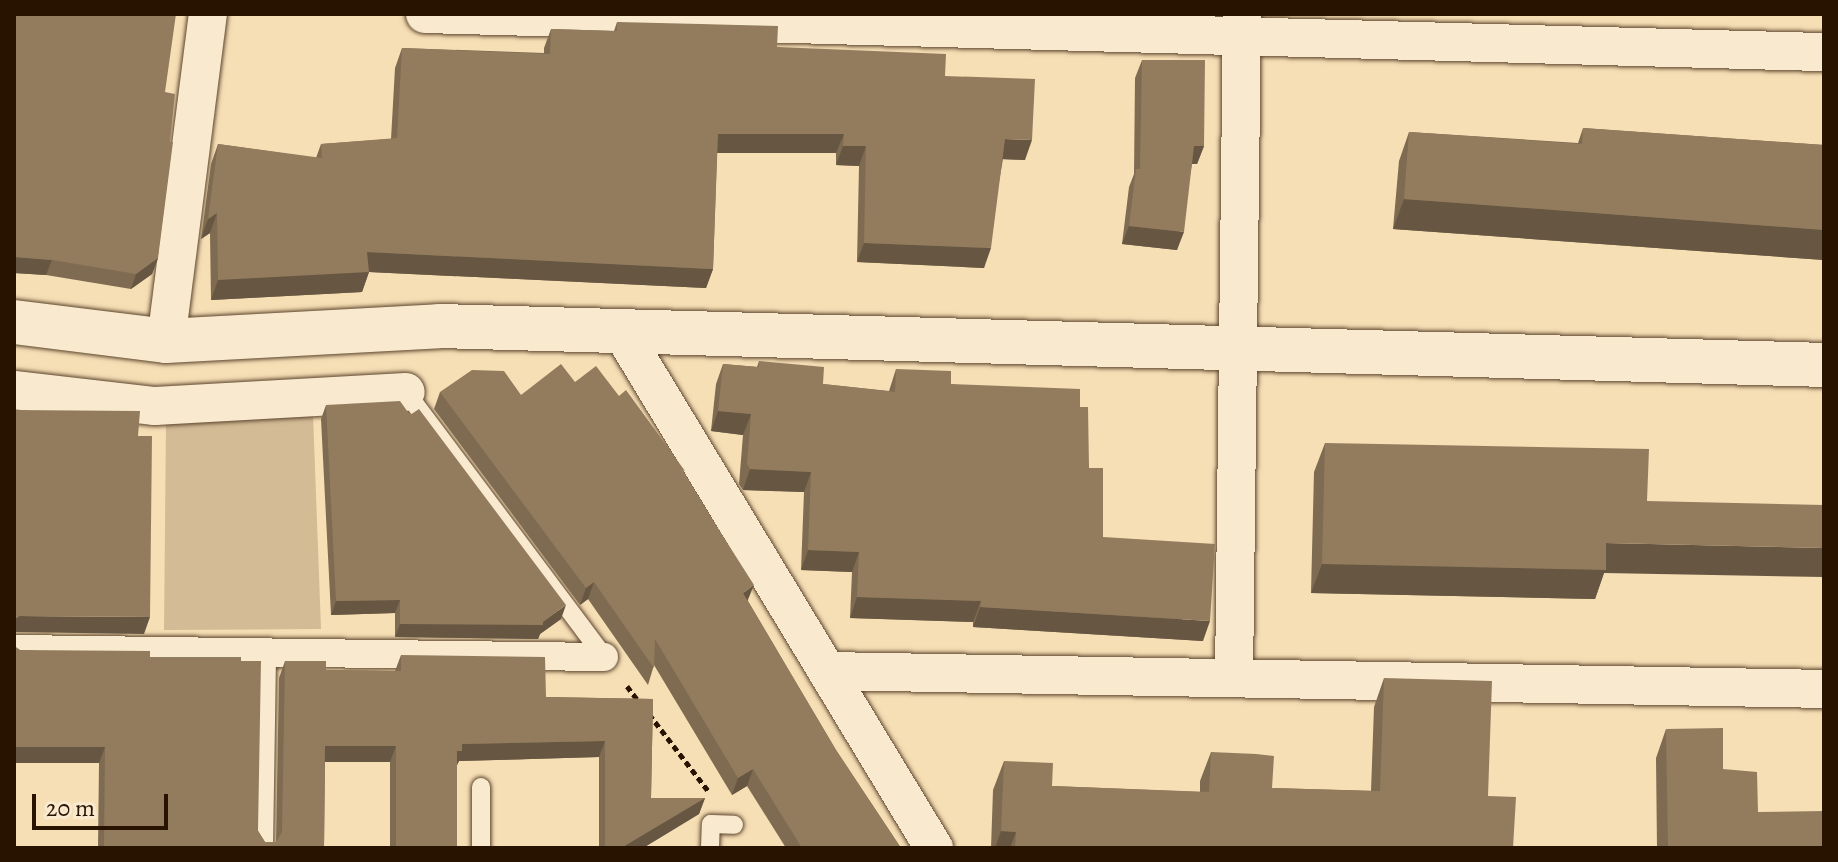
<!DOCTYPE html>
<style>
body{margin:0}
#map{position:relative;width:1838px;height:862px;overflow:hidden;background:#f6deb5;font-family:Alegreya,serif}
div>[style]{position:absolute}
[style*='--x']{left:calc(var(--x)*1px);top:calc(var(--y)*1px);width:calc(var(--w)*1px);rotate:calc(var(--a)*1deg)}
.green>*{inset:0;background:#d3bb96}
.path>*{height:5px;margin-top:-2.5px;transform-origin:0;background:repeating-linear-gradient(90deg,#281200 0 6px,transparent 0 10px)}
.roads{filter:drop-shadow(0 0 2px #5c452d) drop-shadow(0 0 2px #5c452d)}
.service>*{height:18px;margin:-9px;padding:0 9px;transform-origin:9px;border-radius:9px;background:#f9eacf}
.pedestrian>*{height:28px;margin:-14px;padding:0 14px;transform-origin:14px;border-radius:14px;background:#f9eacf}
.minor>*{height:38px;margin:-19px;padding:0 19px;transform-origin:19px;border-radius:19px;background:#f9eacf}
.tertiary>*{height:44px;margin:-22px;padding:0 22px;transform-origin:22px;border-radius:22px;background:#f9eacf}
.wall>*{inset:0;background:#7e6b51}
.shaded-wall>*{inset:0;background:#675742}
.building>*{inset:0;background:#937c5e}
span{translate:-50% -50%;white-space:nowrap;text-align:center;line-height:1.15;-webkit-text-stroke:6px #f9eacf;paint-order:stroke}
.frame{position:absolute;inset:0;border:16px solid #281200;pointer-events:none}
.scale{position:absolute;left:32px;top:794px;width:136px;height:36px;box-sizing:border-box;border:4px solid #281200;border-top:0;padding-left:10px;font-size:24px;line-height:28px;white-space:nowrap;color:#281200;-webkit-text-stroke:6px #f9eacf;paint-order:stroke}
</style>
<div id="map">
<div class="green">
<div style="clip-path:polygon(313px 414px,321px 629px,164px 630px,166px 422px)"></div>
</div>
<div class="path">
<div style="--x:627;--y:686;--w:21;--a:53"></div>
<div style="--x:649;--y:714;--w:98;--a:52.4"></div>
</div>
<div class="roads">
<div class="service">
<div style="--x:406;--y:392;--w:331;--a:53.2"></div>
<div style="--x:264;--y:848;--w:195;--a:-89.1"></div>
<div style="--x:481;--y:848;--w:61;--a:-90"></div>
<div style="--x:710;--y:848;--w:24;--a:-88"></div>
<div style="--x:711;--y:824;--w:23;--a:2"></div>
</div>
<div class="pedestrian">
<div style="--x:14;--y:649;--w:590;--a:0.78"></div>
</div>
<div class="minor">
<div style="--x:425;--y:14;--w:1400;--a:1.56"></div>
<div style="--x:620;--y:329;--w:607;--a:58.83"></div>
<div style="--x:166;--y:341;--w:330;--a:-82.7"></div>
<div style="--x:14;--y:390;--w:142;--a:6.5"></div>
<div style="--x:155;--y:406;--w:251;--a:-3.2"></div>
<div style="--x:827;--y:671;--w:997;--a:1.03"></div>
<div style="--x:1234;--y:678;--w:664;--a:-89.31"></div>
</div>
<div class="tertiary">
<div style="--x:14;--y:322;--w:153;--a:7.1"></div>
<div style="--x:166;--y:341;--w:273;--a:-3.1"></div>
<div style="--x:439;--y:326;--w:1386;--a:1.61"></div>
</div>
</div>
<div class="wall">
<div style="clip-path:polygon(14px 14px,165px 92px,158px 258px,152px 274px,131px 289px,46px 275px,14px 273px)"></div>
<div style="clip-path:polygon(617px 22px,777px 47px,945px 76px,1025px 160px,1003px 159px,984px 268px,857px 262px,859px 166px,836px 165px,836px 153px,717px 153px,713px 269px,706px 288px,369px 272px,362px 292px,211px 300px,210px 233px,201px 239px,211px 164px,218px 144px,316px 158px,321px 144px,391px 139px,395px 68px,402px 48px,544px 53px,544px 48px,551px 29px,614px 31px)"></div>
<div style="clip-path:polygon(1142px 60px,1204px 146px,1197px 164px,1192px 164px,1177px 250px,1122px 244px,1129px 187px,1134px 174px,1135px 78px)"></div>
<div style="clip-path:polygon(1583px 128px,1824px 145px,1824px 260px,1393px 229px,1399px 161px,1409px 132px,1578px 143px)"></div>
<div style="clip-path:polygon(759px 361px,823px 384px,889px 391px,896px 369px,951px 384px,1080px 407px,1089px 468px,1103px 537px,1203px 641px,973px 627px,973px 622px,850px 618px,852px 572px,801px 570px,804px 492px,743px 490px,739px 484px,743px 435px,711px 431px,716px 384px,723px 364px,757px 367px)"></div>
<div style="clip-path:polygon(575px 382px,683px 475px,748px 601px,836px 750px,901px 848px,786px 848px,747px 786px,732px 795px,654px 665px,648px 685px,588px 599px,580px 605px,434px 409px,440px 392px,521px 395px)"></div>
<div style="clip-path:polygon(326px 405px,561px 619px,540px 634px,538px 639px,395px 637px,395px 613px,331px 615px,321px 419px)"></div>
<div style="clip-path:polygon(1325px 443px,1604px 573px,1595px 599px,1311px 593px,1314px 472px)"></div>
<div style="clip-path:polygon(14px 646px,20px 650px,150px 657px,265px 842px,276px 842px,279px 678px,285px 661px,326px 670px,395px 671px,401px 655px,546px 697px,653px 699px,651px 798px,705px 798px,699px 814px,643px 848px,599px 848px,599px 757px,459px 761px,457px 765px,457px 848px,390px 848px,390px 762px,325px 762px,324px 848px,98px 848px,99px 763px,14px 763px)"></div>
<div style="clip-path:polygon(1384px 678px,1488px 796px,1513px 848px,991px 848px,993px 790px,1004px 761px,1052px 786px,1200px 792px,1200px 781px,1211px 752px,1272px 788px,1371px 791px,1374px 707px)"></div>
<div style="clip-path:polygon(1666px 729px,1723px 769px,1758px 812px,1824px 848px,1657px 848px,1656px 758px)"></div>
</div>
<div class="shaded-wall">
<div style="clip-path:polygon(718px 134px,844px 134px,836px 153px,710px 153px)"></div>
<div style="clip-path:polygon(1005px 139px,1032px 140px,1025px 160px,998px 159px)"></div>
<div style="clip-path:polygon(843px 146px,866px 146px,859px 166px,836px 165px)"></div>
<div style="clip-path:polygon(1194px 146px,1204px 146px,1197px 164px,1188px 164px)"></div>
<div style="clip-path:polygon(1404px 199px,1824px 230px,1824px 260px,1393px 229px)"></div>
<div style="clip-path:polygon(217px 213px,210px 233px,201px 239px,208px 219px)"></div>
<div style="clip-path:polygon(1129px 226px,1184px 232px,1177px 250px,1122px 244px)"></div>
<div style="clip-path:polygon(864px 243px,991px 248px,984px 268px,857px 262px)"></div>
<div style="clip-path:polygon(367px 252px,713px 269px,706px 288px,369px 272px,362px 292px,211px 300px,218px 280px)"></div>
<div style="clip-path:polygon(14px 257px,52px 260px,46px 275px,14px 273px)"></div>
<div style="clip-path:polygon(158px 258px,152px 274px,131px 289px,136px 274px)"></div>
<div style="clip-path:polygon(718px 411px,751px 414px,743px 435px,711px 431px)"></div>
<div style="clip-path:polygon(750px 469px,811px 472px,804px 492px,743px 490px)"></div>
<div style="clip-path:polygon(1606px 543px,1824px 548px,1824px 577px,1604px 573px,1595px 599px,1311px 593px,1322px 564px)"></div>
<div style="clip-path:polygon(808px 550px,859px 552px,852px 572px,801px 570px)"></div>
<div style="clip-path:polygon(594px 582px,588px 599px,580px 605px,586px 588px)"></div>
<div style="clip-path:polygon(754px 585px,747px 602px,743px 593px)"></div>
<div style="clip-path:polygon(857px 597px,981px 601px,973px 622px,850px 618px)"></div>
<div style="clip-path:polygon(400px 600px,395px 613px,331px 615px,336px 601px)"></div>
<div style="clip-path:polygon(566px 605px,561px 619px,540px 634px,538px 639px,395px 637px,400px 624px,543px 622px)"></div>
<div style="clip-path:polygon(980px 607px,1210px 621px,1203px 641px,973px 627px)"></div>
<div style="clip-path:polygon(19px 616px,150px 617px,144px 634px,14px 632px,14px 619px)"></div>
<div style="clip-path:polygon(605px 741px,599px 757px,459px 761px,456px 767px,457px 751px,462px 744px)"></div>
<div style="clip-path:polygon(325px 746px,396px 746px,390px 762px,319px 762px)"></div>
<div style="clip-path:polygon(14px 747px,105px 747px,99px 763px,14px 763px)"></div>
<div style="clip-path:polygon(753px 769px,747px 786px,732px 795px,738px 778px)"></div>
<div style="clip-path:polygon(705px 798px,699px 814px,643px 848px,621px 848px)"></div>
<div style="clip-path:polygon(1001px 831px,1016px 832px,1010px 848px,995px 848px)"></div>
</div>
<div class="building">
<div style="clip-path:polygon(14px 14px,176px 14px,165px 92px,175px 94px,170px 142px,173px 142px,158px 258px,136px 274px,52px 260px,14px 257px)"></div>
<div style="clip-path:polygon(617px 22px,778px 26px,777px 47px,946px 54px,945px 76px,1035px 79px,1032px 140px,1005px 139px,991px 248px,864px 243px,866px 146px,843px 146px,844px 134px,718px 134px,713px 269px,367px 252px,369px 272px,218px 280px,217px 213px,208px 219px,218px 144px,322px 158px,321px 144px,397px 138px,402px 48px,550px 54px,551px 29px,617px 31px)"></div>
<div style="clip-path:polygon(1142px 60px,1205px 60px,1204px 146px,1194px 146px,1184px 232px,1129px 226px,1136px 169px,1140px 169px)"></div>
<div style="clip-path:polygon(1583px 128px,1824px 145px,1824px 230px,1404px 199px,1409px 132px,1582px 144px)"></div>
<div style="clip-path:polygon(759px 361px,824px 367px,823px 384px,895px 392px,896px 369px,951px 371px,951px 384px,1080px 389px,1080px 407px,1088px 407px,1089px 468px,1103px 468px,1103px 537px,1215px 544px,1210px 621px,980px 607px,981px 601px,857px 597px,859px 552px,808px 550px,811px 472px,750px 469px,747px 464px,751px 414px,718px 411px,723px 364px,759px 367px)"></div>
<div style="clip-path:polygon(561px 364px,575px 382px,596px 366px,619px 396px,626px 390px,685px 471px,681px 470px,754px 585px,743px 593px,836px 750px,901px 848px,802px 848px,753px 769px,738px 778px,655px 639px,654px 668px,594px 582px,586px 588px,440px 392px,472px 370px,504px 371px,521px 395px)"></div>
<div style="clip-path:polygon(400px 401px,410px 415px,419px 409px,566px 605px,543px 622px,543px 625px,400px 624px,400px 600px,336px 601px,326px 405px)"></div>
<div style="clip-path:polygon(14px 410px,140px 411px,138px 436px,152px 436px,150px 617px,19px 616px,14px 619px)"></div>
<div style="clip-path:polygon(1325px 443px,1649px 449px,1647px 501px,1824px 505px,1824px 548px,1606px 543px,1606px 570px,1322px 564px)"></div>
<div style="clip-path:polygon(14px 646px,20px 650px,150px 651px,150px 657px,241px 657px,241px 661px,261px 661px,258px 831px,265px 842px,276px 842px,282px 832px,285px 661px,326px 661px,326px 670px,401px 671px,401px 655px,545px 657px,546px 697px,653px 699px,651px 798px,705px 798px,621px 848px,605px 848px,605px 741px,462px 744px,462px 751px,457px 751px,457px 848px,396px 848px,396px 746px,325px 746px,324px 848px,104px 848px,105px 747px,14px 747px)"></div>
<div style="clip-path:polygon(1384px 678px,1492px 681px,1488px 796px,1516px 797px,1513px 848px,1015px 848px,1016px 832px,1001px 831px,1004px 761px,1053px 763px,1052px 786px,1209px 792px,1211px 752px,1256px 754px,1274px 756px,1272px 788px,1380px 791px)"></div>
<div style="clip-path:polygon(1723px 728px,1723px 769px,1757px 772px,1758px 812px,1824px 811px,1824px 848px,1668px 848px,1666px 729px)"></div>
</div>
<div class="frame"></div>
<div class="scale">20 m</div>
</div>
